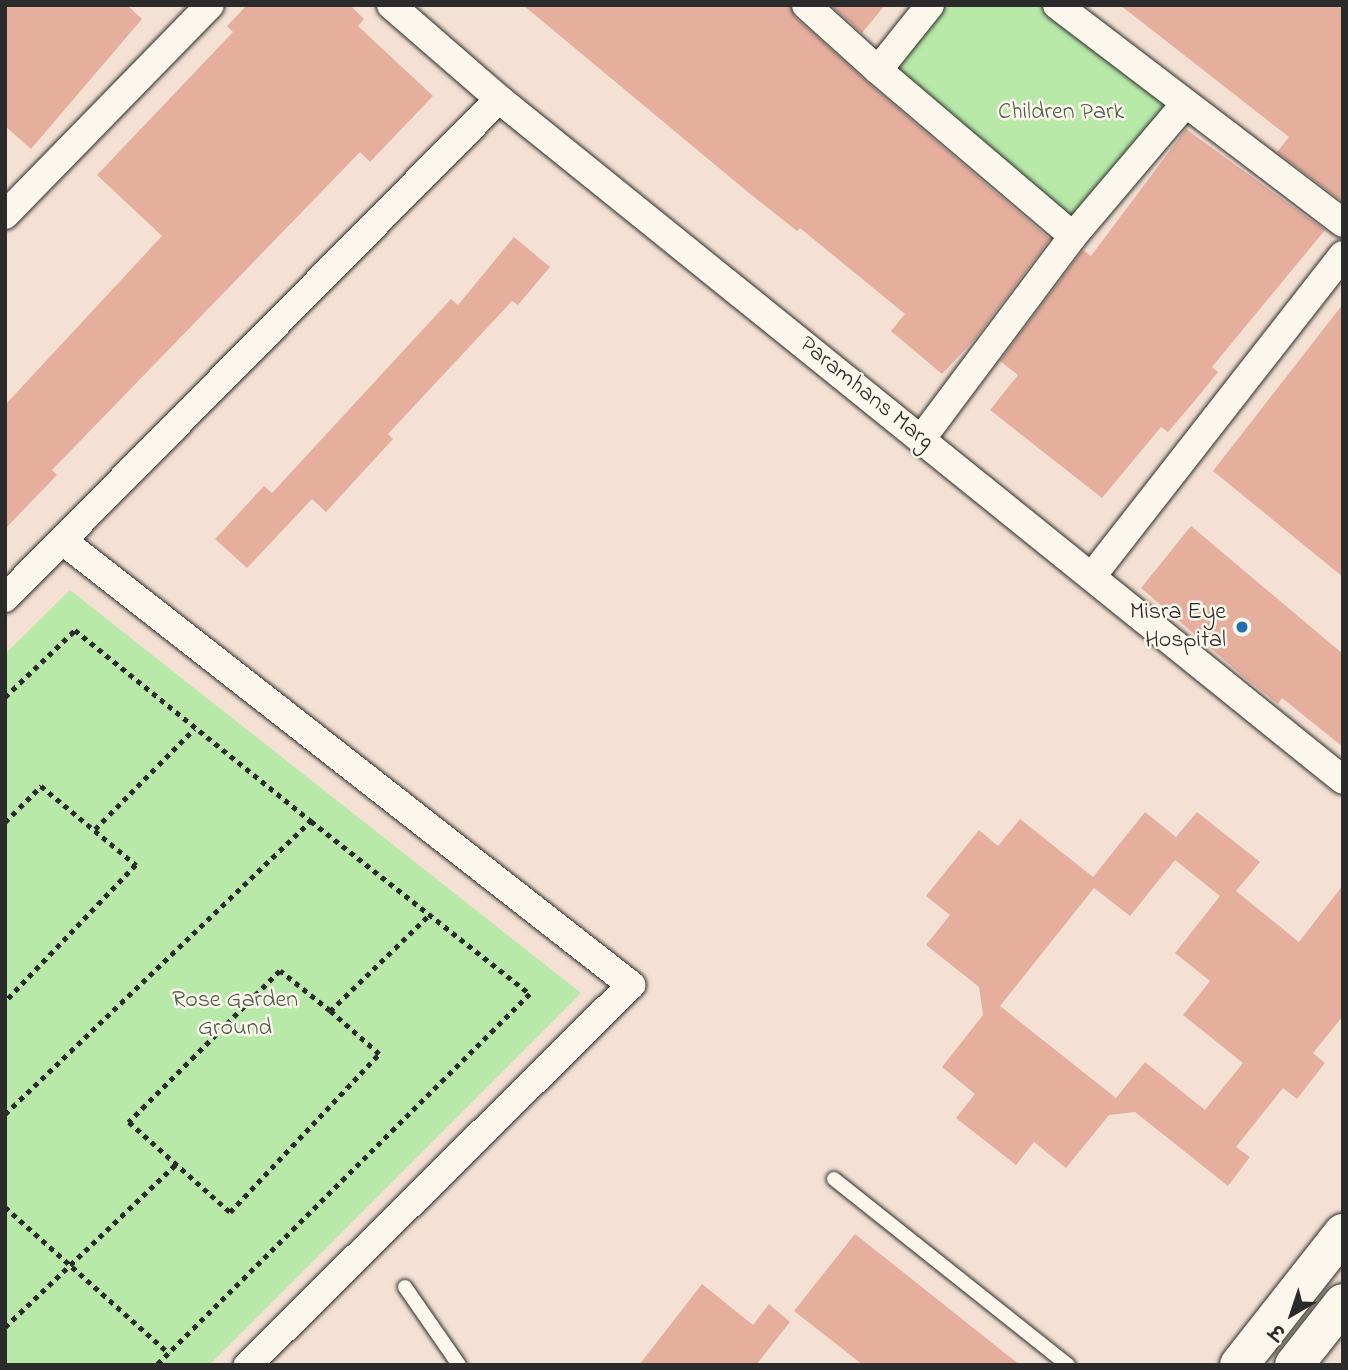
<!DOCTYPE html>
<meta charset="utf-8">
<style>
body{margin:0}
#map{position:relative;width:1348px;height:1370px;overflow:hidden;background:#f5e1d4;font-family:"Indie Flower","Playpen Sans Deva",sans-serif}
div>[style]{position:absolute}
[style*='--x']{left:calc(var(--x)*1px);top:calc(var(--y)*1px);width:calc(var(--w)*1px);rotate:calc(var(--a)*1deg)}
.green>*{inset:0;background:#b8e9a9}
.building>*{inset:0;background:#e6af9d}
.path>*{height:4.5px;margin-top:-2.25px;transform-origin:0;background:repeating-linear-gradient(90deg,#2b2b2b 0 5px,transparent 0 10px)}
.roads{filter:drop-shadow(0 0 2px #2b2b2b) drop-shadow(0 0 2px #2b2b2b)}
.lane>*{height:14px;margin:-7px;padding:0 7px;transform-origin:7px;border-radius:7px;background:#fbf7ec}
.street>*{height:28px;margin:-14px;padding:0 14px;transform-origin:14px;border-radius:14px;background:#fbf7ec}
.secondary>*{height:38px;margin:-19px;padding:0 19px;transform-origin:19px;border-radius:19px;background:#fbf7ec}
.dots>*{width:19px;height:19px;translate:-50% -50%;box-sizing:border-box;border:4px solid #fbf7ec;border-radius:50%}
span{translate:-50% -50%;white-space:nowrap;text-align:center;line-height:1.15;-webkit-text-stroke:5px #fbf7ec;paint-order:stroke}
.park-label{font-size:24px;color:#4e5a4a}
.street-label{font-size:24px;color:#2b2b2b}
.poi-label{font-size:24px;color:#2b2b2b}
.right{translate:-100% -50%;text-align:right}
.frame{position:absolute;inset:0;border:7px solid #2b2b2b;pointer-events:none}
.north{position:absolute;left:1257px;top:1279px;width:70px;height:70px;-webkit-text-stroke:5px #fbf7ec;paint-order:stroke;rotate:219deg;font-size:19px;font-weight:700;line-height:28px;text-align:center;color:#2b2b2b}
.north::after{content:'';display:block;margin:auto;width:24px;height:32px;background:#2b2b2b;clip-path:polygon(50% 0,100% 100%,50% 72%,0 100%)}
</style>
<div id="map">
<div class="green">
<div style="clip-path:polygon(935px 5px,1058px 5px,1175px 96px,1073px 236px,885px 64px)"></div>
<div style="clip-path:polygon(70px 590px,581px 993px,209px 1365px,5px 1365px,5px 654px)"></div>
</div>
<div class="building">
<div style="clip-path:polygon(5px 5px,127px 5px,142px 19px,31px 149px,5px 126px)"></div>
<div style="clip-path:polygon(247px 5px,350px 5px,364px 19px,358px 26px,433px 96px,370px 162px,360px 152px,52px 470px,57px 475px,5px 529px,5px 405px,162px 236px,97px 175px,233px 32px,227px 26px)"></div>
<div style="clip-path:polygon(523px 5px,790px 5px,795px 17px,867px 82px,1050px 239px,974px 340px,942px 374px,891px 331px,905px 314px,800px 228px,797px 231px,749px 193px)"></div>
<div style="clip-path:polygon(831px 5px,885px 5px,862px 33px)"></div>
<div style="clip-path:polygon(1120px 5px,1343px 5px,1343px 202px,1277px 152px,1289px 137px)"></div>
<div style="clip-path:polygon(1186px 129px,1325px 230px,1212px 367px,1218px 372px,1192px 404px,1168px 432px,1161px 427px,1102px 498px,990px 410px,1018px 375px,1000px 361px,1083px 250px,1091px 256px)"></div>
<div style="clip-path:polygon(514px 237px,550px 267px,518px 305px,512px 301px,388px 434px,393px 439px,326px 512px,312px 499px,247px 568px,215px 539px,264px 486px,272px 493px,451px 299px,458px 305px)"></div>
<div style="clip-path:polygon(1343px 304px,1343px 577px,1213px 471px)"></div>
<div style="clip-path:polygon(1191px 526px,1343px 654px,1343px 747px,1282px 698px,1278px 704px,1245px 678px,1141px 588px)"></div>
<div style="clip-path:polygon(evenodd,1145px 812px,1176px 837px,1197px 812px,1260px 862px,1236px 891px,1299px 942px,1343px 885px,1343px 1016px,1313px 1053px,1325px 1063px,1297px 1099px,1283px 1088px,1236px 1147px,1250px 1157px,1228px 1186px,1135px 1112px,1109px 1115px,1066px 1168px,1034px 1142px,1016px 1165px,956px 1118px,975px 1094px,942px 1067px,983px 1015px,979px 987px,926px 945px,950px 915px,926px 896px,979px 830px,998px 846px,1020px 819px,1093px 877px,1145px 812px,1175px 860px,1220px 896px,1175px 953px,1210px 981px,1183px 1015px,1243px 1063px,1205px 1110px,1145px 1062px,1116px 1098px,1000px 1006px,1094px 888px,1130px 916px,1175px 860px)"></div>
<div style="clip-path:polygon(855px 1234px,1020px 1365px,863px 1365px,794px 1311px)"></div>
<div style="clip-path:polygon(702px 1284px,753px 1325px,769px 1304px,790px 1322px,756px 1365px,639px 1365px)"></div>
</div>
<div class="path">
<div style="--x:5;--y:697;--w:97;--a:-43.7"></div>
<div style="--x:75;--y:630;--w:304;--a:39"></div>
<div style="--x:5;--y:822;--w:51;--a:-45"></div>
<div style="--x:41;--y:786;--w:124;--a:39.7"></div>
<div style="--x:136;--y:865;--w:190;--a:133.7"></div>
<div style="--x:95;--y:829;--w:141;--a:-45.3"></div>
<div style="--x:330;--y:1011;--w:64;--a:-141.3"></div>
<div style="--x:280;--y:971;--w:214;--a:135"></div>
<div style="--x:129;--y:1122;--w:135;--a:41.7"></div>
<div style="--x:230;--y:1212;--w:217;--a:-46.7"></div>
<div style="--x:379;--y:1054;--w:65;--a:-138.7"></div>
<div style="--x:330;--y:1011;--w:139;--a:-44.1"></div>
<div style="--x:5;--y:1114;--w:424;--a:-43.8"></div>
<div style="--x:311;--y:821;--w:279;--a:38.3"></div>
<div style="--x:530;--y:994;--w:526;--a:135.15"></div>
<div style="--x:5;--y:1207;--w:220;--a:41.7"></div>
<div style="--x:5;--y:1327;--w:236;--a:-43.6"></div>
</div>
<div class="roads">
<div class="lane">
<div style="--x:834;--y:1179;--w:299;--a:38.5"></div>
<div style="--x:405;--y:1287;--w:95;--a:55.3"></div>
</div>
<div class="street">
<div style="--x:391;--y:5;--w:143;--a:41"></div>
<div style="--x:499;--y:99;--w:1084;--a:38.9"></div>
<div style="--x:806;--y:5;--w:97;--a:42.1"></div>
<div style="--x:878;--y:70;--w:83;--a:-51.3"></div>
<div style="--x:1057;--y:5;--w:360;--a:37.3"></div>
<div style="--x:878;--y:70;--w:256;--a:40.4"></div>
<div style="--x:5;--y:215;--w:293;--a:-45.7"></div>
<div style="--x:922;--y:438;--w:252;--a:-53.2"></div>
<div style="--x:1073;--y:236;--w:173;--a:-49.7"></div>
<div style="--x:63;--y:541;--w:721;--a:38.01"></div>
<div style="--x:631;--y:985;--w:540;--a:135.23"></div>
<div style="--x:1092;--y:576;--w:407;--a:-52"></div>
<div style="--x:5;--y:598;--w:702;--a:-45.29"></div>
</div>
<div class="secondary">
<div style="--x:1239;--y:1365;--w:168;--a:-51.8"></div>
<div style="--x:1294;--y:1365;--w:79;--a:-51.7"></div>
</div>
</div>
<div class="dots">
<div style="left:1242px;top:627px;background:#1f6fb2"></div>
</div>
<div class="park-label">
<span style="left:1061px;top:113px">Children Park</span>
<span style="left:235px;top:1015px">Rose Garden<br>Ground</span>
</div>
<div class="street-label">
<span style="left:866px;top:394px;rotate:39deg">Paramhans Marg</span>
</div>
<div class="poi-label">
<span class="right" style="left:1226px;top:627px">Misra Eye<br>Hospital</span>
</div>
<div class="frame"></div>
<div class="north">उ</div>
</div>
